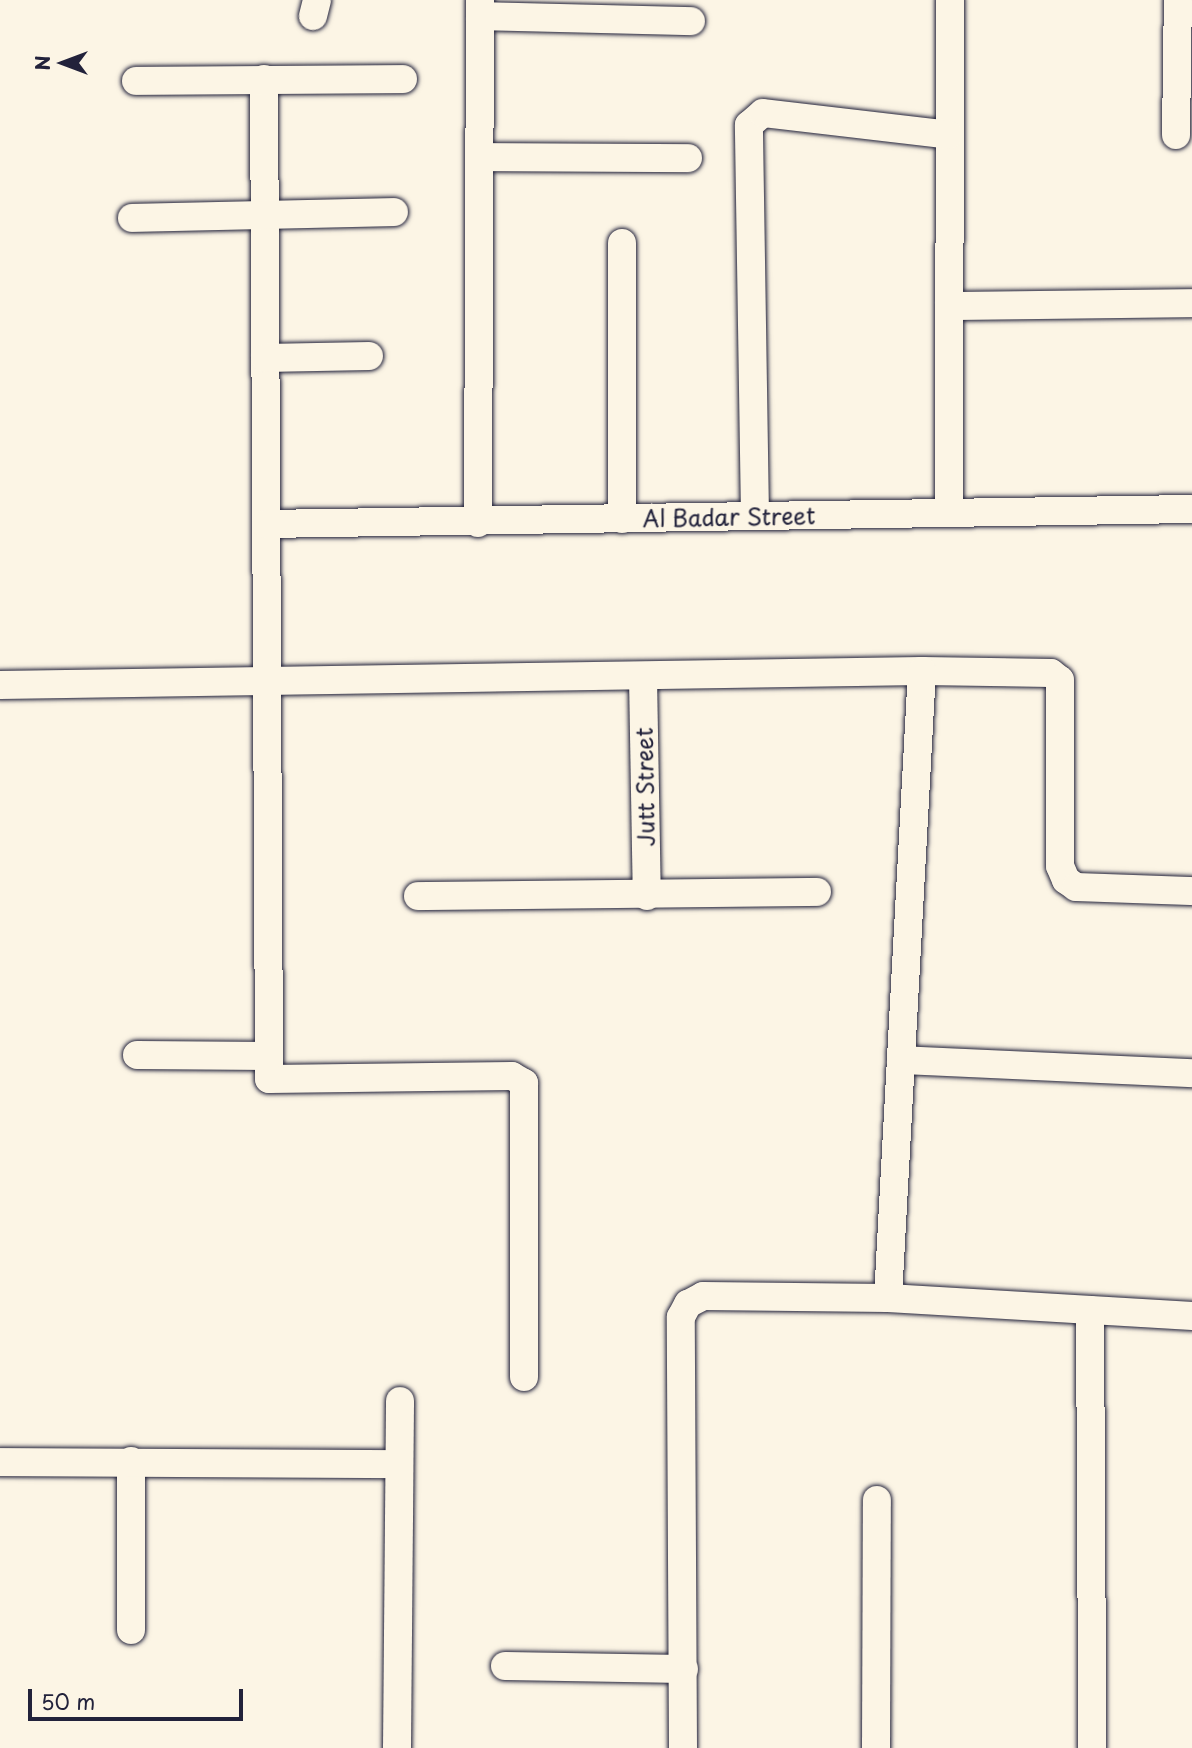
<!DOCTYPE html>
<style>
body{margin:0}
#map{position:relative;width:1192px;height:1748px;overflow:hidden;background:#fcf5e5;font-family:"Playpen Sans",sans-serif}
div>[style]{position:absolute}
[style*='--x']{left:calc(var(--x)*1px);top:calc(var(--y)*1px);width:calc(var(--w)*1px);rotate:calc(var(--a)*1deg)}
.roads{filter:drop-shadow(0 0 2px #22223b) drop-shadow(0 0 2px #22223b)}
.minor>*{height:28px;margin:-14px;padding:0 14px;transform-origin:14px;border-radius:14px;background:#fcf5e5}
span{translate:-50% -50%;white-space:nowrap;text-align:center;line-height:1.15;-webkit-text-stroke:7px #fcf5e5;paint-order:stroke}
.street-label{font-size:23px;color:#22223b}
.north{position:absolute;left:28px;top:28px;width:70px;height:70px;-webkit-text-stroke:5px #fcf5e5;paint-order:stroke;rotate:270deg;font-size:19px;font-weight:700;line-height:28px;text-align:center;color:#22223b}
.north::after{content:'';display:block;margin:auto;width:24px;height:32px;background:#22223b;clip-path:polygon(50% 0,100% 100%,50% 72%,0 100%)}
.scale{position:absolute;left:28px;top:1689px;width:215px;height:32px;box-sizing:border-box;border:4px solid #22223b;border-top:0;padding-left:9px;font-size:21px;line-height:24px;white-space:nowrap;color:#22223b;-webkit-text-stroke:5px #fcf5e5;paint-order:stroke}
</style>
<div id="map">
<div class="roads">
<div class="minor">
<div style="--x:313;--y:16;--w:16;--a:-76"></div>
<div style="--x:480;--y:16;--w:211;--a:1.4"></div>
<div style="--x:264;--y:79;--w:1000;--a:89.71"></div>
<div style="--x:269;--y:1079;--w:243;--a:-0.7"></div>
<div style="--x:512;--y:1076;--w:14;--a:30"></div>
<div style="--x:524;--y:1083;--w:294;--a:90"></div>
<div style="--x:136;--y:81;--w:267;--a:-0.4"></div>
<div style="--x:1176;--y:135;--w:135;--a:-89.2"></div>
<div style="--x:479;--y:157;--w:209;--a:0.3"></div>
<div style="--x:132;--y:218;--w:262;--a:-1.3"></div>
<div style="--x:622;--y:243;--w:276;--a:90"></div>
<div style="--x:949;--y:306;--w:243;--a:-0.7"></div>
<div style="--x:265;--y:358;--w:104;--a:-1.1"></div>
<div style="--x:949;--y:512;--w:512;--a:-89.89"></div>
<div style="--x:755;--y:516;--w:391;--a:-90.9"></div>
<div style="--x:749;--y:125;--w:18;--a:-41"></div>
<div style="--x:763;--y:113;--w:187;--a:6.7"></div>
<div style="--x:478;--y:523;--w:523;--a:-89.78"></div>
<div style="--x:266;--y:524;--w:926;--a:-0.93"></div>
<div style="--x:643;--y:677;--w:219;--a:89"></div>
<div style="--x:0;--y:685;--w:922;--a:-0.87"></div>
<div style="--x:922;--y:671;--w:129;--a:0.9"></div>
<div style="--x:1051;--y:673;--w:11;--a:38"></div>
<div style="--x:1060;--y:680;--w:186;--a:90"></div>
<div style="--x:1060;--y:866;--w:15;--a:67"></div>
<div style="--x:1066;--y:880;--w:12;--a:35"></div>
<div style="--x:1076;--y:887;--w:116;--a:2"></div>
<div style="--x:418;--y:896;--w:399;--a:-0.6"></div>
<div style="--x:137;--y:1055;--w:132;--a:0.4"></div>
<div style="--x:901;--y:1060;--w:291;--a:2.6"></div>
<div style="--x:888;--y:1298;--w:628;--a:-86.9"></div>
<div style="--x:1090;--y:1310;--w:438;--a:89.7"></div>
<div style="--x:131;--y:1461;--w:169;--a:90"></div>
<div style="--x:0;--y:1462;--w:399;--a:0.3"></div>
<div style="--x:505;--y:1666;--w:179;--a:1"></div>
<div style="--x:397;--y:1748;--w:347;--a:-89.5"></div>
<div style="--x:683;--y:1748;--w:431;--a:-90.3"></div>
<div style="--x:681;--y:1317;--w:15;--a:-62"></div>
<div style="--x:688;--y:1304;--w:17;--a:-28"></div>
<div style="--x:703;--y:1296;--w:185;--a:0.6"></div>
<div style="--x:888;--y:1298;--w:305;--a:3.4"></div>
<div style="--x:876;--y:1748;--w:248;--a:-89.8"></div>
</div>
</div>
<div class="street-label">
<span style="left:729px;top:517px;rotate:-1deg">Al Badar Street</span>
<span style="left:645px;top:787px;rotate:-91deg">Jutt Street</span>
</div>
<div class="north">N</div>
<div class="scale">50 m</div>
</div>
